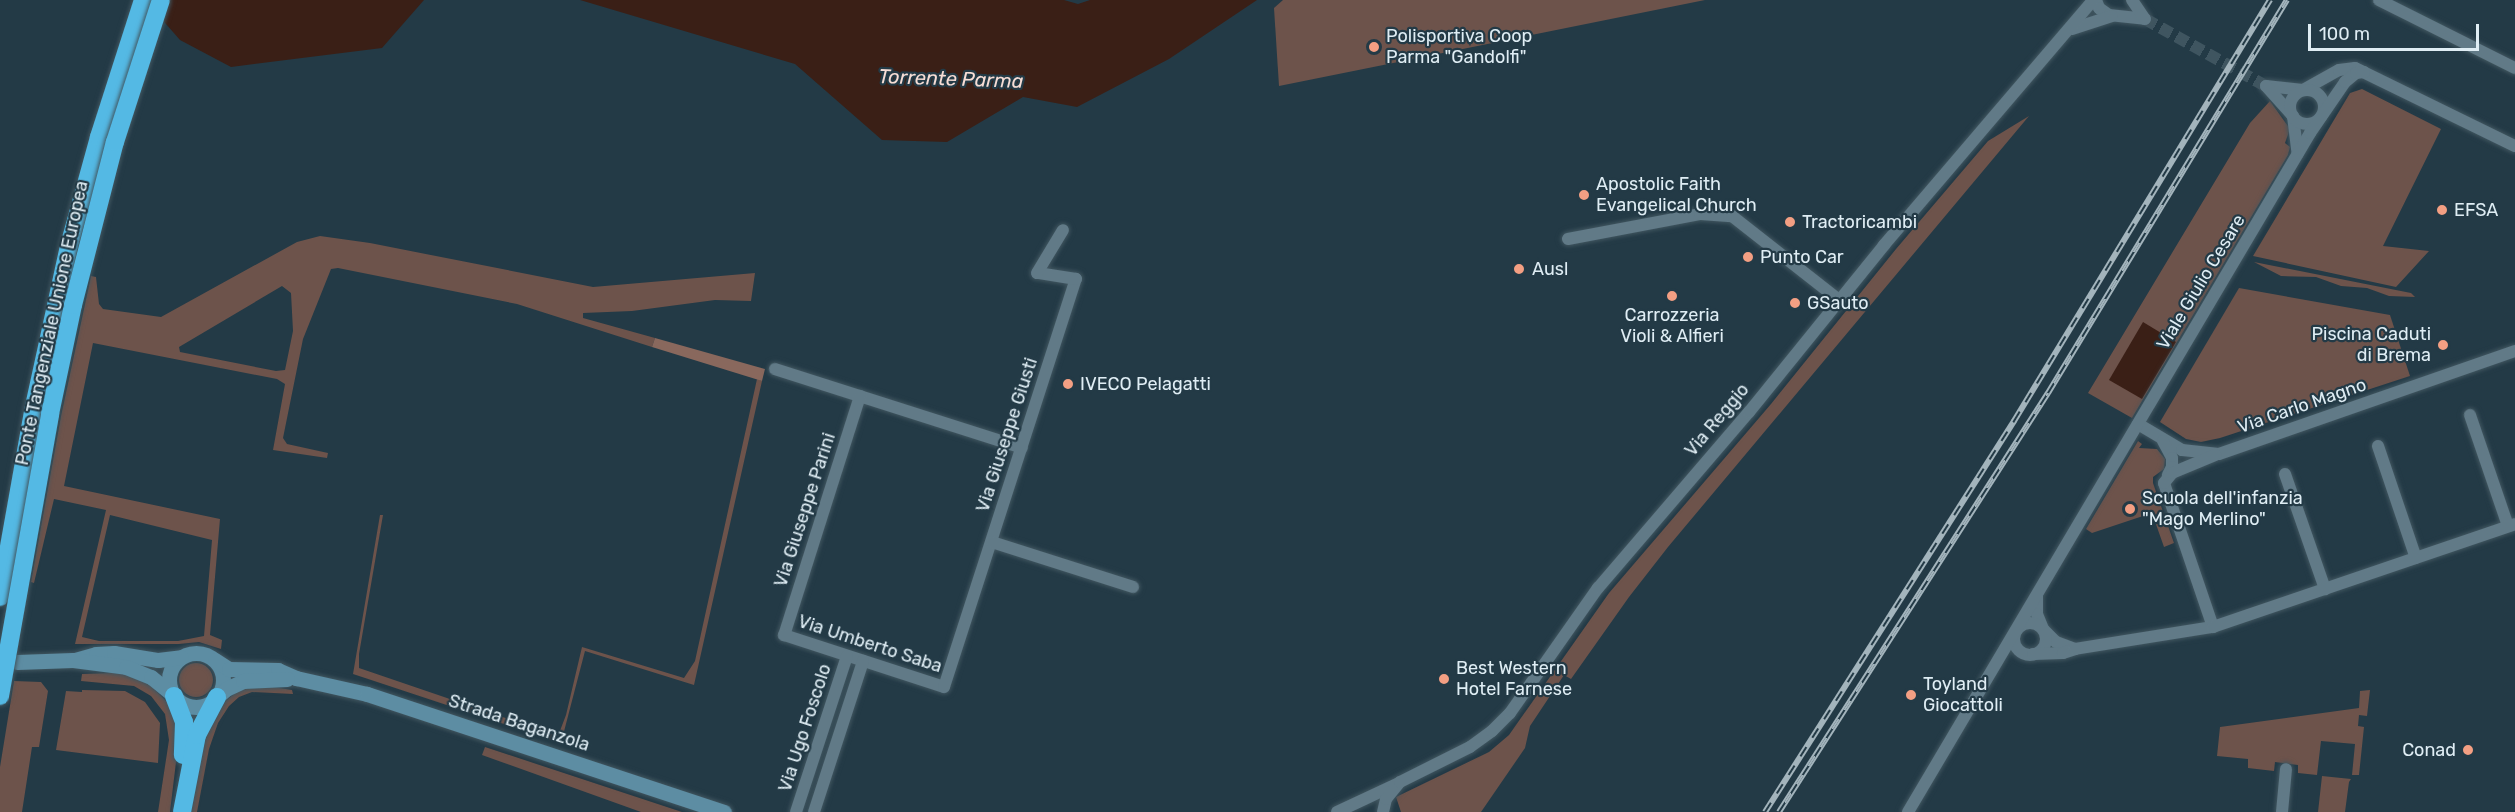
<!DOCTYPE html>
<style>
body{margin:0}
#map{position:relative;width:2515px;height:812px;overflow:hidden;background:#233a46;font-family:Rubik,sans-serif}
div>[style]{position:absolute}
[style*='--x']{left:calc(var(--x)*1px);top:calc(var(--y)*1px);width:calc(var(--w)*1px);rotate:calc(var(--a)*1deg)}
.green>*{inset:0;background:#6d534b}
.round{border-radius:50%}
.forest>*{inset:0;background:#89685d}
.water>*{inset:0;background:#3a1f16}
.street-tunnel>*{height:12px;margin-top:-6px;transform-origin:0;background:repeating-linear-gradient(90deg,#3f5560 0 12px,transparent 0 18px)}
.roads{filter:drop-shadow(0 0 2px #415660) drop-shadow(0 0 2px #415660)}
.street>*{height:12px;margin:-6px;padding:0 6px;transform-origin:6px;border-radius:6px;background:#617a87}
.street>.ring{margin:-6px;padding:0;box-sizing:content-box;background:none;border:12px solid #617a87;border-radius:50%}
.secondary>*{height:15px;margin:-7.5px;padding:0 7.5px;transform-origin:7.5px;border-radius:7.5px;background:#5d8da3}
.secondary>.ring{margin:-7.5px;padding:0;box-sizing:content-box;background:none;border:15px solid #5d8da3;border-radius:50%}
.highway>*{height:18px;margin:-9px;padding:0 9px;transform-origin:9px;border-radius:9px;background:#54b9e4}
.rail>*{height:6px;margin-top:-3px;transform-origin:0;background:repeating-linear-gradient(90deg,#233a46 0 11px,#a3b4bc 0 22px);box-sizing:border-box;border-block:2px solid #a3b4bc}
.bridges{filter:drop-shadow(0 0 2px #415660) drop-shadow(0 0 2px #415660)}
.highway-bridge>*{height:18px;margin:-9px;padding:0 9px;transform-origin:9px;border-radius:9px;background:#54b9e4}
.dots>*{width:16px;height:16px;translate:-50% -50%;box-sizing:border-box;border:3px solid #233a46;border-radius:50%}
span{translate:-50% -50%;white-space:nowrap;text-align:center;line-height:1.15;-webkit-text-stroke:4.5px #233a46;paint-order:stroke}
.poi-label{font-size:18px;color:#dfedf4}
.left{translate:0 -50%;text-align:left}
.right{translate:-100% -50%;text-align:right}
.street-label{font-size:18px;color:#dfedf4}
.water-label{font-size:20px;color:#f7ddd5;font-style:italic}
.scale{position:absolute;left:2308px;top:24px;width:171px;height:27px;box-sizing:border-box;border:3px solid #dfedf4;border-top:0;padding-left:8px;font-size:18px;line-height:21px;white-space:nowrap;color:#dfedf4;-webkit-text-stroke:4px #233a46;paint-order:stroke}
</style>
<div id="map">
<div class="green">
<div style="clip-path:polygon(1283px 0,1705px 0,1279px 86px,1274px 8px)"></div>
<div style="clip-path:polygon(2362px 89px,2441px 129px,2383px 246px,2429px 251px,2396px 287px,2253px 256px,2350px 93px)"></div>
<div style="clip-path:polygon(2270px 101px,2290px 129px,2285px 143px,2290px 147px,2288px 155px,2132px 418px,2088px 393px,2250px 123px)"></div>
<div style="clip-path:polygon(2029px 116px,1668px 547px,1629px 597px,1571px 679px,1564px 675px,1530px 726px,1525px 748px,1481px 812px,1401px 812px,1396px 797px,1489px 752px,1509px 735px,1609px 593px,1771px 404px,1896px 249px,1988px 141px)"></div>
<div style="clip-path:polygon(evenodd,320px 236px,370px 243px,593px 287px,755px 273px,751px 301px,715px 300px,632px 311px,583px 313px,583px 318px,655px 338px,652px 347px,517px 304px,338px 268px,331px 269px,303px 339px,283px 438px,287px 444px,328px 453px,327px 458px,273px 450px,285px 384px,277px 379px,93px 343px,64px 486px,220px 519px,210px 635px,222px 640px,221px 649px,199px 642px,179px 644px,75px 644px,106px 510px,54px 499px,34px 583px,31px 582px,61px 416px,91px 276px,96px 277px,99px 304px,103px 309px,161px 317px,297px 242px,320px 236px,282px 286px,291px 293px,293px 331px,285px 370px,276px 371px,180px 352px,179px 347px,282px 286px,320px 236px,110px 515px,212px 540px,204px 636px,178px 641px,99px 641px,82px 637px,110px 515px)"></div>
<div style="clip-path:polygon(2254px 262px,2411px 293px,2415px 297px,2389px 296px,2367px 288px,2341px 286px,2316px 277px,2281px 276px)"></div>
<div style="clip-path:polygon(2239px 288px,2390px 315px,2410px 376px,2220px 438px,2201px 442px,2186px 439px,2160px 422px)"></div>
<div style="clip-path:polygon(757px 379px,762px 381px,694px 685px,585px 651px,561px 743px,353px 674px,380px 515px,383px 515px,359px 654px,359px 668px,558px 736px,566px 715px,582px 647px,684px 678px,695px 661px)"></div>
<div style="clip-path:polygon(2138px 441px,2142px 444px,2139px 448px,2157px 449px,2165px 459px,2164px 469px,2153px 477px,2153px 483px,2174px 543px,2164px 547px,2152px 513px,2092px 533px,2086px 529px)"></div>
<div class="round" style="left:179px;top:663px;width:34px;height:34px"></div>
<div style="clip-path:polygon(112px 673px,131px 675px,148px 683px,170px 705px,179px 737px,170px 812px,158px 812px,169px 740px,165px 714px,151px 696px,134px 686px,81px 681px,82px 674px)"></div>
<div style="clip-path:polygon(14px 681px,41px 682px,48px 691px,39px 747px,32px 747px,22px 812px,0 812px,0 767px)"></div>
<div style="clip-path:polygon(266px 686px,292px 690px,293px 694px,252px 692px,239px 697px,229px 706px,218px 723px,209px 749px,197px 812px,187px 812px,205px 734px,223px 703px,239px 690px)"></div>
<div style="clip-path:polygon(82px 690px,125px 691px,145px 702px,160px 723px,158px 763px,56px 750px,66px 691px,82px 692px)"></div>
<div style="clip-path:polygon(2370px 690px,2367px 716px,2359px 715px,2358px 726px,2364px 727px,2359px 775px,2352px 775px,2355px 744px,2321px 741px,2317px 775px,2298px 773px,2298px 765px,2275px 762px,2274px 771px,2248px 768px,2248px 759px,2217px 756px,2220px 727px,2359px 708px,2360px 691px)"></div>
<div style="clip-path:polygon(485px 747px,682px 812px,641px 812px,482px 755px)"></div>
<div style="clip-path:polygon(2322px 776px,2351px 779px,2349px 782px,2345px 812px,2318px 812px)"></div>
</div>
<div class="forest">
<div style="clip-path:polygon(655px 338px,765px 369px,762px 381px,652px 347px)"></div>
</div>
<div class="water">
<div style="clip-path:polygon(145px 0,424px 0,382px 48px,231px 67px,180px 40px)"></div>
<div style="clip-path:polygon(580px 0,1064px 0,1078px 4px,1090px 0,1257px 0,1169px 59px,1077px 107px,1023px 97px,947px 142px,882px 140px,795px 64px)"></div>
<div style="clip-path:polygon(2143px 322px,2176px 342px,2142px 399px,2109px 380px)"></div>
</div>
<div class="street-tunnel">
<div style="--x:2145;--y:19;--w:138;--a:29"></div>
</div>
<div class="roads">
<div class="street">
<div style="--x:2096;--y:0;--w:9;--a:69"></div>
<div style="--x:2099;--y:8;--w:12;--a:35"></div>
<div style="--x:2109;--y:15;--w:36;--a:6"></div>
<div style="--x:2132;--y:0;--w:23;--a:56"></div>
<div style="--x:2379;--y:0;--w:152;--a:26.6"></div>
<div style="--x:2072;--y:29;--w:42;--a:-18"></div>
<div style="--x:2266;--y:86;--w:37;--a:6"></div>
<div style="--x:2303;--y:90;--w:41;--a:-29.1"></div>
<div style="--x:2339;--y:70;--w:16;--a:-7"></div>
<div style="--x:2355;--y:68;--w:178;--a:26"></div>
<div style="--x:2266;--y:86;--w:40;--a:48"></div>
<div style="--x:2293;--y:116;--w:38;--a:83"></div>
<div class="ring" style="left:2290px;top:90px;width:22px;height:22px"></div>
<div style="--x:1568;--y:239;--w:134;--a:-10.7"></div>
<div style="--x:1700;--y:214;--w:32;--a:4"></div>
<div style="--x:1732;--y:216;--w:136;--a:38.1"></div>
<div style="--x:775;--y:369;--w:259;--a:17.7"></div>
<div style="--x:860;--y:396;--w:251;--a:107.6"></div>
<div style="--x:784;--y:635;--w:168;--a:18"></div>
<div style="--x:944;--y:687;--w:429;--a:-72.1"></div>
<div style="--x:1076;--y:279;--w:39;--a:-171"></div>
<div style="--x:1037;--y:273;--w:50;--a:-58.8"></div>
<div style="--x:2470;--y:415;--w:117;--a:71.1"></div>
<div style="--x:2138;--y:424;--w:51;--a:30.6"></div>
<div style="--x:2182;--y:450;--w:37;--a:6"></div>
<div style="--x:2219;--y:454;--w:313;--a:-19.2"></div>
<div style="--x:2163;--y:441;--w:19;--a:62"></div>
<div style="--x:2172;--y:458;--w:9;--a:90"></div>
<div style="--x:2172;--y:467;--w:9;--a:117"></div>
<div style="--x:2378;--y:446;--w:118;--a:71.3"></div>
<div style="--x:2285;--y:474;--w:122;--a:70.8"></div>
<div style="--x:992;--y:542;--w:148;--a:17.7"></div>
<div style="--x:2037;--y:595;--w:19;--a:90"></div>
<div style="--x:2037;--y:614;--w:16;--a:68"></div>
<div style="--x:2043;--y:629;--w:18;--a:45"></div>
<div style="--x:2056;--y:642;--w:20;--a:20"></div>
<div class="ring" style="left:2014px;top:623px;width:20px;height:20px"></div>
<div style="--x:2213;--y:627;--w:152;--a:-108.8"></div>
<div style="--x:2164;--y:483;--w:13;--a:-51"></div>
<div style="--x:2172;--y:473;--w:47;--a:-22.7"></div>
<div style="--x:2033;--y:654;--w:30;--a:-2"></div>
<div style="--x:2063;--y:653;--w:13;--a:-18"></div>
<div style="--x:2075;--y:649;--w:140;--a:-9.1"></div>
<div style="--x:2213;--y:627;--w:319;--a:-18.8"></div>
<div style="--x:796;--y:812;--w:164;--a:-71.9"></div>
<div style="--x:814;--y:812;--w:159;--a:-72"></div>
<div style="--x:1337;--y:812;--w:68;--a:-25.1"></div>
<div style="--x:1383;--y:812;--w:13;--a:-77"></div>
<div style="--x:1386;--y:799;--w:22;--a:-51"></div>
<div style="--x:1400;--y:782;--w:78;--a:-26.6"></div>
<div style="--x:1470;--y:747;--w:27;--a:-36"></div>
<div style="--x:1492;--y:731;--w:25;--a:-45"></div>
<div style="--x:1510;--y:713;--w:153;--a:-54.9"></div>
<div style="--x:1598;--y:588;--w:232;--a:-49.4"></div>
<div style="--x:1749;--y:412;--w:215;--a:-51"></div>
<div style="--x:1884;--y:245;--w:322;--a:-49.5"></div>
<div style="--x:1908;--y:812;--w:789;--a:-59.37"></div>
<div style="--x:2310;--y:133;--w:62;--a:-55.5"></div>
<div style="--x:2345;--y:82;--w:14;--a:-39"></div>
<div style="--x:2356;--y:73;--w:8;--a:-7"></div>
<div style="--x:2282;--y:812;--w:43;--a:-84.7"></div>
</div>
<div class="secondary">
<div class="ring" style="left:169px;top:653px;width:39px;height:39px"></div>
<div style="--x:75;--y:660;--w:22;--a:-16"></div>
<div style="--x:96;--y:654;--w:18;--a:-3"></div>
<div style="--x:114;--y:653;--w:45;--a:9"></div>
<div style="--x:158;--y:660;--w:23;--a:-7"></div>
<div style="--x:215;--y:660;--w:17;--a:33"></div>
<div style="--x:229;--y:669;--w:49;--a:1.2"></div>
<div style="--x:278;--y:670;--w:20;--a:24"></div>
<div style="--x:296;--y:678;--w:73;--a:12.7"></div>
<div style="--x:367;--y:694;--w:376;--a:18.3"></div>
<div style="--x:17;--y:662;--w:56;--a:-2"></div>
<div style="--x:73;--y:660;--w:53;--a:7.5"></div>
<div style="--x:126;--y:667;--w:27;--a:22"></div>
<div style="--x:151;--y:677;--w:27;--a:39"></div>
<div style="--x:217;--y:697;--w:12;--a:-42"></div>
<div style="--x:226;--y:689;--w:19;--a:-25"></div>
<div style="--x:243;--y:681;--w:44;--a:-2.6"></div>
</div>
<div class="highway">
<div style="--x:0;--y:597;--w:189;--a:-79.9"></div>
<div style="--x:33;--y:411;--w:169;--a:-77.7"></div>
<div style="--x:69;--y:246;--w:113;--a:-74.6"></div>
<div style="--x:99;--y:137;--w:144;--a:-72.2"></div>
<div style="--x:174;--y:696;--w:28;--a:69"></div>
<div style="--x:184;--y:722;--w:33;--a:92"></div>
<div style="--x:182;--y:812;--w:78;--a:-79"></div>
<div style="--x:197;--y:735;--w:43;--a:-62.2"></div>
</div>
</div>
<div class="rail">
<div style="--x:1765;--y:812;--w:464;--a:-57.5"></div>
<div style="--x:2014;--y:421;--w:493;--a:-58.7"></div>
<div style="--x:1779;--y:812;--w:498;--a:-57.3"></div>
<div style="--x:2048;--y:393;--w:460;--a:-58.7"></div>
</div>
<div class="bridges">
<div class="highway-bridge">
<div style="--x:0;--y:696;--w:286;--a:-79.9"></div>
<div style="--x:50;--y:414;--w:111;--a:-78.1"></div>
<div style="--x:73;--y:305;--w:168;--a:-75.6"></div>
<div style="--x:115;--y:142;--w:149;--a:-72.1"></div>
</div>
</div>
<div class="dots">
<div style="left:1374px;top:47px;background:#f39f83"></div>
<div style="left:1584px;top:195px;background:#f39f83"></div>
<div style="left:2442px;top:210px;background:#f39f83"></div>
<div style="left:1790px;top:222px;background:#f39f83"></div>
<div style="left:1748px;top:257px;background:#f39f83"></div>
<div style="left:1519px;top:269px;background:#f39f83"></div>
<div style="left:1672px;top:296px;background:#f39f83"></div>
<div style="left:1795px;top:303px;background:#f39f83"></div>
<div style="left:2443px;top:345px;background:#f39f83"></div>
<div style="left:1068px;top:384px;background:#f39f83"></div>
<div style="left:2130px;top:509px;background:#f39f83"></div>
<div style="left:1444px;top:679px;background:#f39f83"></div>
<div style="left:1911px;top:695px;background:#f39f83"></div>
<div style="left:2468px;top:750px;background:#f39f83"></div>
</div>
<div class="poi-label">
<span class="left" style="left:1386px;top:47px">Polisportiva Coop<br>Parma "Gandolfi"</span>
<span class="left" style="left:1596px;top:195px">Apostolic Faith<br>Evangelical Church</span>
<span class="left" style="left:2454px;top:210px">EFSA</span>
<span class="left" style="left:1802px;top:222px">Tractoricambi</span>
<span class="left" style="left:1760px;top:257px">Punto Car</span>
<span class="left" style="left:1532px;top:269px">Ausl</span>
<span class="left" style="left:1807px;top:303px">GSauto</span>
<span style="left:1672px;top:326px">Carrozzeria<br>Violi &amp; Alfieri</span>
<span class="right" style="left:2431px;top:345px">Piscina Caduti<br>di Brema</span>
<span class="left" style="left:1080px;top:384px">IVECO Pelagatti</span>
<span class="left" style="left:2142px;top:509px">Scuola dell'infanzia<br>"Mago Merlino"</span>
<span class="left" style="left:1456px;top:679px">Best Western<br>Hotel Farnese</span>
<span class="left" style="left:1923px;top:695px">Toyland<br>Giocattoli</span>
<span class="right" style="left:2456px;top:750px">Conad</span>
</div>
<div class="street-label">
<span style="left:2201px;top:282px;rotate:-59deg">Viale Giulio Cesare</span>
<span style="left:52px;top:323px;rotate:-78deg">Ponte Tangenziale Unione Europea</span>
<span style="left:2302px;top:406px;rotate:-19deg">Via Carlo Magno</span>
<span style="left:1717px;top:420px;rotate:-50deg">Via Reggio</span>
<span style="left:1007px;top:435px;rotate:-72deg">Via Giuseppe Giusti</span>
<span style="left:805px;top:510px;rotate:-72deg">Via Giuseppe Parini</span>
<span style="left:870px;top:644px;rotate:18deg">Via Umberto Saba</span>
<span style="left:519px;top:723px;rotate:18deg">Strada Baganzola</span>
<span style="left:805px;top:728px;rotate:-72deg">Via Ugo Foscolo</span>
</div>
<div class="water-label">
<span style="left:951px;top:79px;rotate:2deg">Torrente Parma</span>
</div>
<div class="scale">100 m</div>
</div>
